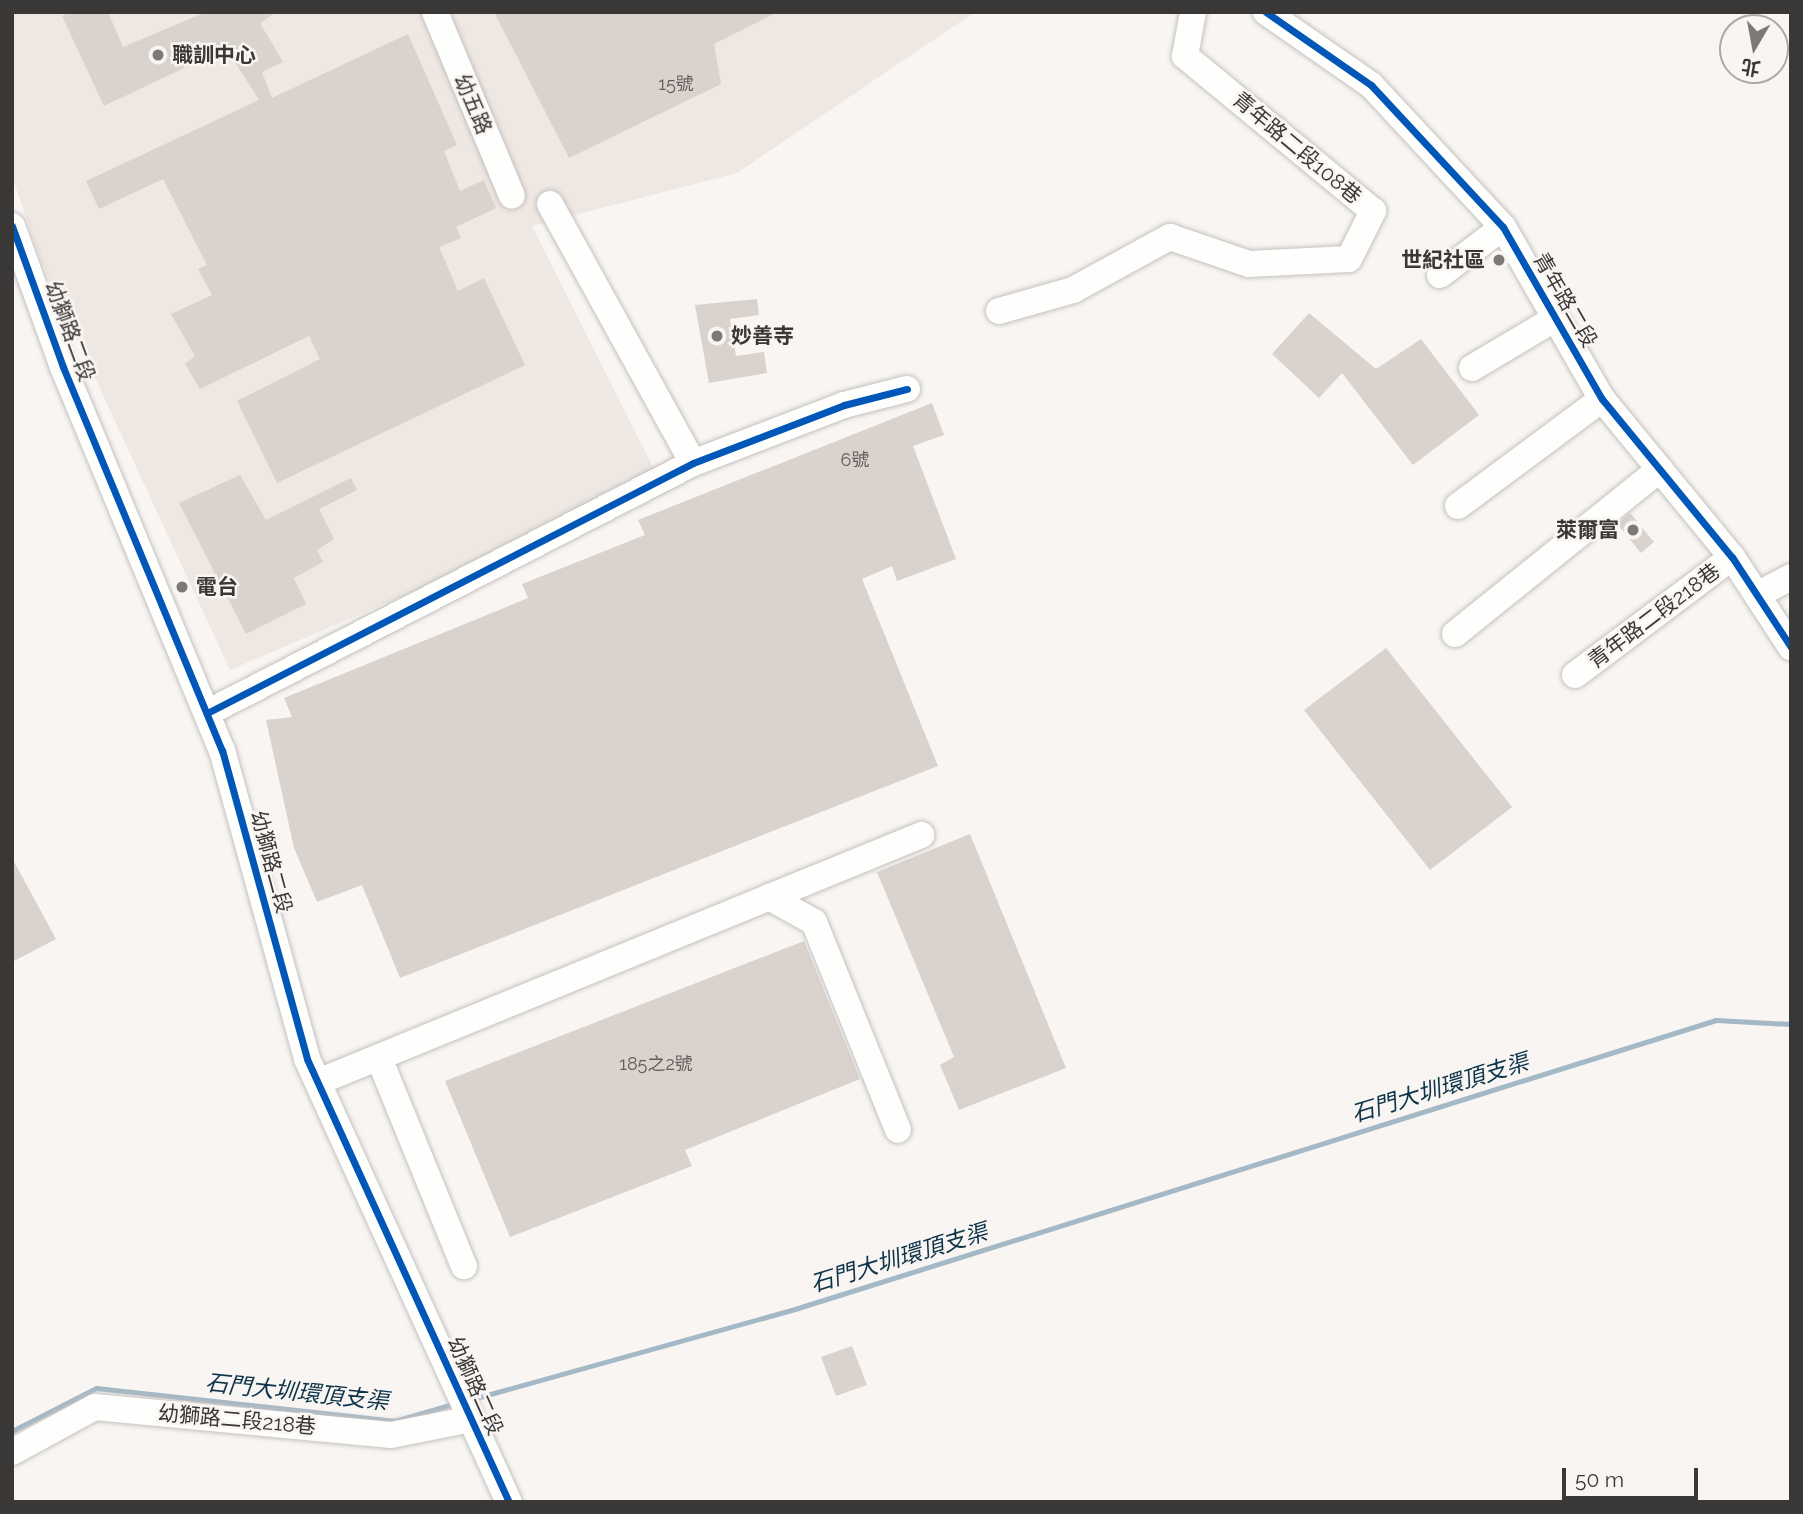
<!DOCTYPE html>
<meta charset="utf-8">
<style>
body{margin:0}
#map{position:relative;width:1803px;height:1514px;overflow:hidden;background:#f8f5f3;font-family:Raleway,"Noto Sans TC",sans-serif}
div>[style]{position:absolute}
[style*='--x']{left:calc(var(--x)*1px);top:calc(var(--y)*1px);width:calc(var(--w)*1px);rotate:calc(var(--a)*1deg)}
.built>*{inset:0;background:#eee7e2}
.stream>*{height:5px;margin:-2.5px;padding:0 2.5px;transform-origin:2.5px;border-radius:2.5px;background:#a5b8c6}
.building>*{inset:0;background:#d9d2cd}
.roads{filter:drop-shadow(0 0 2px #c4c1c0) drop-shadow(0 0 2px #c4c1c0)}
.minor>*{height:26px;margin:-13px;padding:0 13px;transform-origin:13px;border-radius:13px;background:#fefefd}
.cycleway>*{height:7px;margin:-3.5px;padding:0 3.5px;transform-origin:3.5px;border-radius:3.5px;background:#0057b8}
.dots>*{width:19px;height:19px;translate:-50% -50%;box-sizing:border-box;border:4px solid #f9f5f2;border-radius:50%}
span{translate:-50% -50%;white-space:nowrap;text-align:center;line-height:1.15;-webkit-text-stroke:5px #f9f5f2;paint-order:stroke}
.number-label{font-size:18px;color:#625e5c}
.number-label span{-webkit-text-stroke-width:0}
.poi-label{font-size:21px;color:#3a3837;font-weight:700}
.left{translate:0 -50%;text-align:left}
.right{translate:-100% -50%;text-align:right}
.street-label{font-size:21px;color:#3a3837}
.water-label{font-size:23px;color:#0d344a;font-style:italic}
.frame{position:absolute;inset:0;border:14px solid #3a3837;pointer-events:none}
.north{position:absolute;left:1719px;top:14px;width:70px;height:70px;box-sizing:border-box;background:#f9f5f2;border:2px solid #ada9a7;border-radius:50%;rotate:190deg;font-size:19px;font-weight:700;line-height:28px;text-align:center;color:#3a3837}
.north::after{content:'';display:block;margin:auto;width:24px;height:32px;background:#7c7a79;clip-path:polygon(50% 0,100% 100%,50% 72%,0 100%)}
.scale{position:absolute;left:1562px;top:1468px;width:136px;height:32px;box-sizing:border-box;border:4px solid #3a3837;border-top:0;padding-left:9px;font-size:21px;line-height:24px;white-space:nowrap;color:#3a3837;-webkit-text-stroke:5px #f9f5f2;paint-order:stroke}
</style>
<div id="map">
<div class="built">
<div style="clip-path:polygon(12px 12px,975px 12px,737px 173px,532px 226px,662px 485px,230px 670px,41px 261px,12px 176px)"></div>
</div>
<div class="stream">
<div style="--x:469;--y:1400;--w:342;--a:-15.6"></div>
<div style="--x:798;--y:1308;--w:962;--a:-17.42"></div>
<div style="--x:1716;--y:1020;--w:75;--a:3.1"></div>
<div style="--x:12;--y:1431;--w:94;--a:-27.1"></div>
<div style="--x:96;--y:1388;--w:301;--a:6.3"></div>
<div style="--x:395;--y:1421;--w:64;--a:-16.4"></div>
</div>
<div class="building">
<div style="clip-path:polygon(71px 12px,108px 12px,123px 47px,206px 12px,276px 12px,260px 23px,283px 62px,262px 72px,272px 98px,408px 34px,457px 145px,444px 151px,460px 191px,484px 180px,496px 208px,456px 227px,461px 238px,439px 247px,458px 291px,484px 278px,525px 365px,277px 483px,237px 401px,320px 359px,309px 336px,200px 389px,185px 364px,195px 356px,171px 314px,212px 295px,198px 269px,207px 265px,163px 179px,99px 209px,86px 181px,259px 100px,226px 48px,104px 106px,62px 16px)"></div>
<div style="clip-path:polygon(494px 12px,778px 12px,714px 44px,721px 84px,569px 158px)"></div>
<div style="clip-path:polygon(757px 299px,759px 315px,730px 319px,736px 356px,764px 352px,767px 373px,709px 383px,695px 305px)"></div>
<div style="clip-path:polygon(1309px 313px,1376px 369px,1421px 339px,1479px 415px,1413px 465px,1342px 373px,1319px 398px,1272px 354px)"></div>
<div style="clip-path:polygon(932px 403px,944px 435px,913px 446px,956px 559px,897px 581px,892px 566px,862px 579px,938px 766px,400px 978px,362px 885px,317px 902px,294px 848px,266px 720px,292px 717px,284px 698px,528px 598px,522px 584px,645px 535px,638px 520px)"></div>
<div style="clip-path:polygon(240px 475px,266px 520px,351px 478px,357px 490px,319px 509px,334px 539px,317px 550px,323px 562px,294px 578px,306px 604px,246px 634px,179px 503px)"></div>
<div style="clip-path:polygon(1630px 513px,1654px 542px,1641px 553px,1617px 524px)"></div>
<div style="clip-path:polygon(1386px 648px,1512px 807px,1430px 870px,1304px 710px)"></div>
<div style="clip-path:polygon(970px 834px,1066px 1068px,959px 1110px,940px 1065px,954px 1057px,877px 872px)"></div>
<div style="clip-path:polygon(12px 858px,56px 939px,12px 962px)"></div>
<div style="clip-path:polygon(804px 941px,860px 1079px,685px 1150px,692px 1166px,510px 1237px,445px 1081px)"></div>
<div style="clip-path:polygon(852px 1346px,867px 1385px,836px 1396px,821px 1357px)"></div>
</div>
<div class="roads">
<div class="minor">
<div style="--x:435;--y:12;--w:199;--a:67.3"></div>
<div style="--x:1266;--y:12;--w:128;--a:34.8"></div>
<div style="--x:1371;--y:85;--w:194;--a:47.1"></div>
<div style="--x:1503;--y:227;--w:198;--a:60.1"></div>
<div style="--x:1602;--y:399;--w:205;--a:50.6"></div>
<div style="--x:1732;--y:557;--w:108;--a:56.8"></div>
<div style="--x:550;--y:204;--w:296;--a:61.1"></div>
<div style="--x:12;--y:226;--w:150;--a:70.1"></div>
<div style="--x:63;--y:367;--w:415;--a:67.5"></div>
<div style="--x:222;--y:750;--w:320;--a:74.6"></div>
<div style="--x:307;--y:1059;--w:487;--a:65.5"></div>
<div style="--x:1440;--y:275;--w:79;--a:-37.3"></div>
<div style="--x:999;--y:311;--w:77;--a:-15.8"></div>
<div style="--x:1073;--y:290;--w:111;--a:-28.7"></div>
<div style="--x:1170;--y:237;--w:83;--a:18.9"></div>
<div style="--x:1249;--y:264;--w:100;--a:-2.9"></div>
<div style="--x:1349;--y:259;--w:54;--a:-63.4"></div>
<div style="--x:1373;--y:211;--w:244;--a:-140.5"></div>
<div style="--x:1185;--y:56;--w:45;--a:-79.7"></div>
<div style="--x:1472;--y:368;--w:98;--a:-30.8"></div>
<div style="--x:1458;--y:506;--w:179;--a:-36.6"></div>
<div style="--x:1757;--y:595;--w:38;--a:-28"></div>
<div style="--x:1455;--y:634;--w:263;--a:-38.8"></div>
<div style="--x:1575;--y:675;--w:196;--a:-36.9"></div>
<div style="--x:207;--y:713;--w:547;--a:-27.22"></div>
<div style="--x:693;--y:463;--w:162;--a:-21"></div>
<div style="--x:844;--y:405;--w:65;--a:-14.3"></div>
<div style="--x:769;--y:897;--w:51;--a:29.1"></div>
<div style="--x:814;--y:922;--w:224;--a:68"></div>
<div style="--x:379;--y:1058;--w:225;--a:67.8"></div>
<div style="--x:318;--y:1082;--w:652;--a:-22.27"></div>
<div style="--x:12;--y:1452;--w:94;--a:-28.5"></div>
<div style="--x:95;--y:1407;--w:297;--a:5.4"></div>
<div style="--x:391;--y:1435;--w:82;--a:-11.3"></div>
</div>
</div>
<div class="cycleway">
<div style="--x:1266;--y:12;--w:128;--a:34.8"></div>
<div style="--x:1371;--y:85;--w:194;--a:47.1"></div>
<div style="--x:1503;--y:227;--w:198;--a:60.1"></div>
<div style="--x:1602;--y:399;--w:205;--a:50.6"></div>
<div style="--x:1732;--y:557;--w:108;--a:56.8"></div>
<div style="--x:12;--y:226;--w:150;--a:70.1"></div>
<div style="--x:63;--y:367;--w:415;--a:67.5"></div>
<div style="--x:222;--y:750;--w:320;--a:74.6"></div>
<div style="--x:307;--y:1059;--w:487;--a:65.5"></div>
<div style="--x:207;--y:713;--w:547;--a:-27.22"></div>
<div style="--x:693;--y:463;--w:162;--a:-21"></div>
<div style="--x:844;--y:405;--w:65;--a:-14.3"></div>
</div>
<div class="dots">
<div style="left:158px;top:55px;background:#7c7a79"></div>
<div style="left:1499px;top:260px;background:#7c7a79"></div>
<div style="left:717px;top:336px;background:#7c7a79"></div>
<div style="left:1633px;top:530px;background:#7c7a79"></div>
<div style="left:182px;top:587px;background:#7c7a79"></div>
</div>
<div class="number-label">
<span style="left:676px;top:84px">15號</span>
<span style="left:855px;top:460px">6號</span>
<span style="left:656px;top:1064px">185之2號</span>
</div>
<div class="poi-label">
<span class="left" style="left:172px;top:55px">職訓中心</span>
<span class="right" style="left:1485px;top:260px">世紀社區</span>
<span class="left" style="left:731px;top:336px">妙善寺</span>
<span class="right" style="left:1619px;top:530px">萊爾富</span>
<span class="left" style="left:196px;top:587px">電台</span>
</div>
<div class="street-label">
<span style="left:473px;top:104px;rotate:67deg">幼五路</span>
<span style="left:1297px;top:148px;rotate:40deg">青年路二段108巷</span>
<span style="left:1565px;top:300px;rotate:60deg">青年路二段</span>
<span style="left:70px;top:331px;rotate:70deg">幼獅路二段</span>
<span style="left:1654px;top:616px;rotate:-37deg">青年路二段218巷</span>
<span style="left:271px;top:862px;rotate:75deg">幼獅路二段</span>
<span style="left:475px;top:1386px;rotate:66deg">幼獅路二段</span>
<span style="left:237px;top:1420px;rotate:5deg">幼獅路二段218巷</span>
</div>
<div class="water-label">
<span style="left:1440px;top:1088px;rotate:-17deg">石門大圳環頂支渠</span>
<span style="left:899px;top:1258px;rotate:-17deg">石門大圳環頂支渠</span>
<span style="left:297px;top:1392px;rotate:6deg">石門大圳環頂支渠</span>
</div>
<div class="frame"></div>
<div class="north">北</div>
<div class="scale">50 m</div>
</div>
